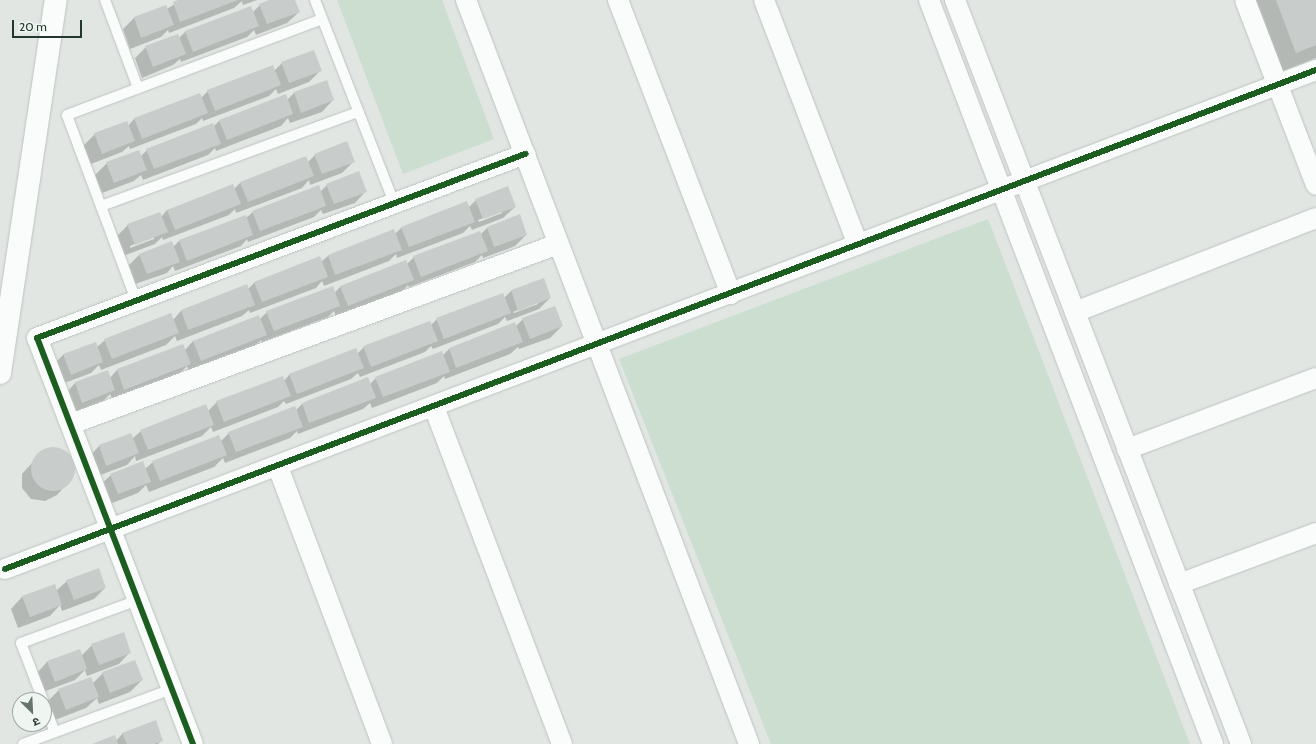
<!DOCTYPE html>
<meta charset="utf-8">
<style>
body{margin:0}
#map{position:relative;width:1316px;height:744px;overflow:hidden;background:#e1e6e3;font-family:Cabin,"Noto Sans Devanagari",sans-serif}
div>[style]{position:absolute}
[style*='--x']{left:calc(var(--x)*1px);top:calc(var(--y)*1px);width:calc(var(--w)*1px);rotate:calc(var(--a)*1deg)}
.green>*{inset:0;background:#cbdecf}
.shadow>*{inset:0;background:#0003}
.building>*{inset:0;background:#c8cdcb}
.round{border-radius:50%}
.roads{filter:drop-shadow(0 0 1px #bec3c0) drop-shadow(0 0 1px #bec3c0)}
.lane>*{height:10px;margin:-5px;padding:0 5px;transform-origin:5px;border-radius:5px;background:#fafbfb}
.street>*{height:20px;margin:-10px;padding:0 10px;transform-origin:10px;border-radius:10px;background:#fafbfb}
.secondary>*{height:22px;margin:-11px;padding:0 11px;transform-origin:11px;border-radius:11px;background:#fafbfb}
.cycleway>*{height:6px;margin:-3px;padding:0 3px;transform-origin:3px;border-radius:3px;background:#1b5e20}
span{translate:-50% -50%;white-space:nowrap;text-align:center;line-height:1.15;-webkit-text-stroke:3.5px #eff6f2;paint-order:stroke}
.north{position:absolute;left:12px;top:692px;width:40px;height:40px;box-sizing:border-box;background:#eff6f2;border:1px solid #9daaa4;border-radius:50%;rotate:156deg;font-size:11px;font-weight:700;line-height:16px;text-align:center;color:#22372f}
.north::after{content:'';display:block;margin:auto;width:14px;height:18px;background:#65746e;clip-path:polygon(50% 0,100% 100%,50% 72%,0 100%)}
.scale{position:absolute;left:12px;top:20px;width:70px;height:18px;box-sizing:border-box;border:2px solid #22372f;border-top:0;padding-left:5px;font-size:12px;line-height:14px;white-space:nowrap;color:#22372f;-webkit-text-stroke:3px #eff6f2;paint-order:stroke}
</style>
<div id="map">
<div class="green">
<div style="clip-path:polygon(337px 0,442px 0,494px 139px,403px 174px)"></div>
<div style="clip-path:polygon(988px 219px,1190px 744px,771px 744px,619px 359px)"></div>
</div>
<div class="shadow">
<div style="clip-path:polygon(181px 0,257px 0,243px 5px,242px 1px,234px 8px,169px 33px,168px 30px,161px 37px,130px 49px,123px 29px,134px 18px,166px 6px,167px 9px)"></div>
<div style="clip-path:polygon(272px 0,294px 0,299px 12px,287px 23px,256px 35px,254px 30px,247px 37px,181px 62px,180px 59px,173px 65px,142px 78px,135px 58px,146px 47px,179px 38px,185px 32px,251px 7px,253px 12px,260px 5px)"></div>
<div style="clip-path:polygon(1246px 0,1316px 0,1316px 58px,1275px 74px)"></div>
<div style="clip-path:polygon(282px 63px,321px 70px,309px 82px,278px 94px,276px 89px,269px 96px,203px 121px,202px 118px,196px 124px,130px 149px,129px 146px,122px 152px,91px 164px,83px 146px,95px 134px,128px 126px,134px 119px,200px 94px,201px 98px,208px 91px,275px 70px)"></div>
<div style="clip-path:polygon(326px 81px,333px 100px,322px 112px,290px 123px,288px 118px,281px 126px,216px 151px,215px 148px,208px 155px,143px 180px,141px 175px,134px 181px,102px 193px,95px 175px,107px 163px,141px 156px,147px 150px,213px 127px,220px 120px,287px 100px,294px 93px)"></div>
<div style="clip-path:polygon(evenodd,315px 155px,354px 161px,342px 173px,310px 185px,309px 180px,302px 188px,236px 213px,235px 209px,229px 215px,163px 240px,162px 237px,155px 244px,123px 256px,116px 237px,128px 225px,161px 217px,167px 210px,234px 189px,240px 183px,308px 162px,315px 155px,154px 236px,154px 239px,130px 248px,130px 246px,154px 236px)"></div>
<div style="clip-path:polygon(327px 185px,366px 191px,355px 203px,323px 214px,321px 210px,314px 217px,248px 242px,247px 239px,241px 246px,175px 271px,173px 266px,167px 273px,135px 284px,128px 266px,140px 254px,173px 247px,179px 241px,245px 216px,246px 218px,253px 212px,320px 192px)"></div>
<div style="clip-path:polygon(evenodd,476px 200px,515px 207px,503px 218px,472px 230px,470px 226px,463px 233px,397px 258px,396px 254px,389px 261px,324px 286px,322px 281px,316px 288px,250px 313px,249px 310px,242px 316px,177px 341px,175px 336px,166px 345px,101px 370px,99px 365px,91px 373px,59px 385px,52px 366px,63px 355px,95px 343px,97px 347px,105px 340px,173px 320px,181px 311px,248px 289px,254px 283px,320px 258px,321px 262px,328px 256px,394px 231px,395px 234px,401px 228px,469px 207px,476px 200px,502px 211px,502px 213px,479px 222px,478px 220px,502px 211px)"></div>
<div style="clip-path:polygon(487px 228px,526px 235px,515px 246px,483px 258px,482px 255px,475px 262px,409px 287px,408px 285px,402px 291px,336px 316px,334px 311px,328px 317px,262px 342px,261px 340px,255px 346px,189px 372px,187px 366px,178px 375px,113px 400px,110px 394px,103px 401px,71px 413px,64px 395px,75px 383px,107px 371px,110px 378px,117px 370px,183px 345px,185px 350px,193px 341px,260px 319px,267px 312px,334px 293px,341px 286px,407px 264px,414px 257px,480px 235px)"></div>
<div style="clip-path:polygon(evenodd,543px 279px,550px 298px,539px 309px,507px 321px,505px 317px,498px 324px,433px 349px,431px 346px,425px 352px,360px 377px,358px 373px,351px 379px,286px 404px,284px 401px,278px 407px,213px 432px,211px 427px,202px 436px,136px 461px,135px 456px,127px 465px,95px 477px,88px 458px,99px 446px,131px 435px,132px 439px,141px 431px,208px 411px,217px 402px,284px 381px,290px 374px,357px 354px,364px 347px,431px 325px,437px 319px,504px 298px,511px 291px,543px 279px,538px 302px,538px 304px,514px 313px,513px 312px,538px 302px)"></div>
<div style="clip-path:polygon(523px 319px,562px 326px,550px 338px,519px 349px,518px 347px,510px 354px,445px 379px,444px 376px,437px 383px,372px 408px,370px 403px,363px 409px,298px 434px,297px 431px,290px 438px,225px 463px,223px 458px,214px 467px,149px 492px,146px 485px,138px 493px,107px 505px,99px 486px,111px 475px,145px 469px,153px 462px,220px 442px,229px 433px,296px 410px,302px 404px,368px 378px,370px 384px,376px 378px,443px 355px,449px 349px,516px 326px)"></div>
<div style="clip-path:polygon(48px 449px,61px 450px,71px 459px,72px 478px,57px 495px,45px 501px,31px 499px,22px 488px,22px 474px,42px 452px)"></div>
<div style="clip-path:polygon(67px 581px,105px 588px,94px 599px,62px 611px,60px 605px,50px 616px,18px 628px,11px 609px,22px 597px,54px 585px,56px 591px)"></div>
<div style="clip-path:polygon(92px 645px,130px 652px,119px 664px,87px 676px,85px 670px,75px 680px,43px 692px,36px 674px,47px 662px,79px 650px,81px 656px)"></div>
<div style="clip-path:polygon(103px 673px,142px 680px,130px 692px,99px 704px,97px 698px,86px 708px,55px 720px,48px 701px,59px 690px,93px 683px)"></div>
<div style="clip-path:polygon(123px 733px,162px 740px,158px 744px,94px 744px,116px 741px)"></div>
</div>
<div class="building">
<div style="clip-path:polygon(178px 0,238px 0,180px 22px,173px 2px)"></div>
<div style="clip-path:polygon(269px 0,295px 0,300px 12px,267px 24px,259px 4px)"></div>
<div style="clip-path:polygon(1276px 0,1316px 0,1316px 45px,1296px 53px)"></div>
<div style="clip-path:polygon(166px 5px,174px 25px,141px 38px,134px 17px)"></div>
<div style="clip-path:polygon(251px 6px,259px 26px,193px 52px,185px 31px)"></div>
<div style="clip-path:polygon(178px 34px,186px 54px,153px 67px,145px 46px)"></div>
<div style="clip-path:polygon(314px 50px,322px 71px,289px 83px,281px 62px)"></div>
<div style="clip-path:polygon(273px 65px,281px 85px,215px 111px,207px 90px)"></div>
<div style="clip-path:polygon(327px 80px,334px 100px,301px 113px,294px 92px)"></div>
<div style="clip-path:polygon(200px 93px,208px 113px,142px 139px,134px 118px)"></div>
<div style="clip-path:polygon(286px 94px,293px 114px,227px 140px,219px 120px)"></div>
<div style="clip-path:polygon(127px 121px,135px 141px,102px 154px,94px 133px)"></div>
<div style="clip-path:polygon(213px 123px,221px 144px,154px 169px,146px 149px)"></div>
<div style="clip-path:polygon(347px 141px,355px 162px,322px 174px,314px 154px)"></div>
<div style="clip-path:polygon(139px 150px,147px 170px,114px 183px,106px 162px)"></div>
<div style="clip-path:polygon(306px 156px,314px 176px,248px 202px,240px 182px)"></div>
<div style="clip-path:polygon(359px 171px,367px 192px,334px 204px,326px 184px)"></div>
<div style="clip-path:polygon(233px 184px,241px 204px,175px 230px,167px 210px)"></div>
<div style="clip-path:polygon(319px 185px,326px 206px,260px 231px,252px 211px)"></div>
<div style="clip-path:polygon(508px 186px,516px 207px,483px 219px,475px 199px)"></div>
<div style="clip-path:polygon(467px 201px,475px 222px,409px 247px,401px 227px)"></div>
<div style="clip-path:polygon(160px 212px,168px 232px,135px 245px,127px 224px)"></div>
<div style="clip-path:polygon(520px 214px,527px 235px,494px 247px,487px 227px)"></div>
<div style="clip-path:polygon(246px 215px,253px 235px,187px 261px,179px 240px)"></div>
<div style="clip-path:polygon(394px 229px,402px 250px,335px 275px,328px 255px)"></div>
<div style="clip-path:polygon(480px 231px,488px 251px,421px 277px,413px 256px)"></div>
<div style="clip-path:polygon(172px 241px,180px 262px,147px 274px,139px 254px)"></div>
<div style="clip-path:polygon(320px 256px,328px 277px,262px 302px,254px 282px)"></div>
<div style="clip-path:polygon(406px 260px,414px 280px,348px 306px,340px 286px)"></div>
<div style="clip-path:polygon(544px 278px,551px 298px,518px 311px,511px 290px)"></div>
<div style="clip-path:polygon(247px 284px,255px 305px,188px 330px,181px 310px)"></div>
<div style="clip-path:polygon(333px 286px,340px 306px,274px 331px,266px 311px)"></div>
<div style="clip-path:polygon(503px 293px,511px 313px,444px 339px,436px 318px)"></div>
<div style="clip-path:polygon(555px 306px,563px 326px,530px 339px,522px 318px)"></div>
<div style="clip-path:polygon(171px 313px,179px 333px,112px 359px,104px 339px)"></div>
<div style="clip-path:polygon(259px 315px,267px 335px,201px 361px,193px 341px)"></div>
<div style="clip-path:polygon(430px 321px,438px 341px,371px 367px,363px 346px)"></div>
<div style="clip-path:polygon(515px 322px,523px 342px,456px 368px,449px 348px)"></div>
<div style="clip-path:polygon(96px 342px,103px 362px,71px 375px,63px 354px)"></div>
<div style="clip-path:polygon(183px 344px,191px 364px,124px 390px,117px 369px)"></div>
<div style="clip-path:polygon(356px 348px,364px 368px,297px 394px,289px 374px)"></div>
<div style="clip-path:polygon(442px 351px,450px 372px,383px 397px,375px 377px)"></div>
<div style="clip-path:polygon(108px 370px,115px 390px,82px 403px,75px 382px)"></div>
<div style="clip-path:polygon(283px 376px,291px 396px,224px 422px,216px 401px)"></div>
<div style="clip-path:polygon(368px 377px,376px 398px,309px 423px,302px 403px)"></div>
<div style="clip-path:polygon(206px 404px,214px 425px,148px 450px,140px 430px)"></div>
<div style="clip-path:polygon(295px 406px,303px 427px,236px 452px,228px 432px)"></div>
<div style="clip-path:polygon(131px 433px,139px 453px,106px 466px,99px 445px)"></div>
<div style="clip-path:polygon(219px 435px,227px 455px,160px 481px,152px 461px)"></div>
<div class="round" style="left:31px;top:447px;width:44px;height:44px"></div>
<div style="clip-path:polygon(143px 461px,151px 482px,118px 494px,110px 474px)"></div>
<div style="clip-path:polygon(99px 568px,106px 588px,74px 600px,66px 580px)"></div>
<div style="clip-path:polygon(55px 584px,62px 605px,30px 617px,22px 596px)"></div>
<div style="clip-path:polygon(124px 632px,131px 653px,99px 665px,91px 644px)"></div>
<div style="clip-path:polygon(80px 649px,87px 669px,55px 682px,47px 661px)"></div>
<div style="clip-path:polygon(135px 660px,143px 680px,110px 693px,102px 672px)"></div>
<div style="clip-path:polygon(91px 677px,99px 697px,66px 710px,58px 689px)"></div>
<div style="clip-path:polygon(156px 720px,163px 741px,154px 744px,127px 744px,122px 733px)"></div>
<div style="clip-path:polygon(115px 735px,118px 744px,92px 744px)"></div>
</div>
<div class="roads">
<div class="lane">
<div style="--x:105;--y:0;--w:94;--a:69.4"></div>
<div style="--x:315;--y:0;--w:218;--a:68.7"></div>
<div style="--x:101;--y:206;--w:274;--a:-20.1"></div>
<div style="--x:136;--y:300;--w:197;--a:-110.5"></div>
<div style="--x:67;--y:115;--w:272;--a:-20.6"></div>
<div style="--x:43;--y:700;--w:61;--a:-111.1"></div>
<div style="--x:21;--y:643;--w:125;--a:-20.2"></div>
<div style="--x:44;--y:704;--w:30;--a:69"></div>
<div style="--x:23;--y:744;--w:159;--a:-20.3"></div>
</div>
<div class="street">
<div style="--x:466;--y:0;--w:796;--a:69.17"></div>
<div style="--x:618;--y:0;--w:315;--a:69"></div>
<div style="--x:764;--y:0;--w:262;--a:69"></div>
<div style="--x:929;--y:0;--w:796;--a:69.11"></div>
<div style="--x:955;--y:0;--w:797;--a:68.97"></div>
<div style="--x:1245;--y:0;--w:198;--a:69"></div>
<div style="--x:1075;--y:312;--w:259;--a:-21.3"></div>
<div style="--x:434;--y:407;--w:360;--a:69.2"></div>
<div style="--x:71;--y:424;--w:519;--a:-20.28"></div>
<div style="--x:1127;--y:449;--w:202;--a:-20.6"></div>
<div style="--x:278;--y:467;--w:296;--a:69.4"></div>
<div style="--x:5;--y:569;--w:1403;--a:-20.84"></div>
<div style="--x:1179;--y:584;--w:146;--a:-20.4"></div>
<div style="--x:193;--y:744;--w:435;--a:-111"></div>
<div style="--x:37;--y:338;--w:522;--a:-20.66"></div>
</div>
<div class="secondary">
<div style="--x:0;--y:373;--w:377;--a:-81.5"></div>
</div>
</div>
<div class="cycleway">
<div style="--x:5;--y:569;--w:1403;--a:-20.84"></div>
<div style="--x:193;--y:744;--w:435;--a:-111"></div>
<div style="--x:37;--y:338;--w:522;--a:-20.66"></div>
</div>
<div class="north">उ</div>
<div class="scale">20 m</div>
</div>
